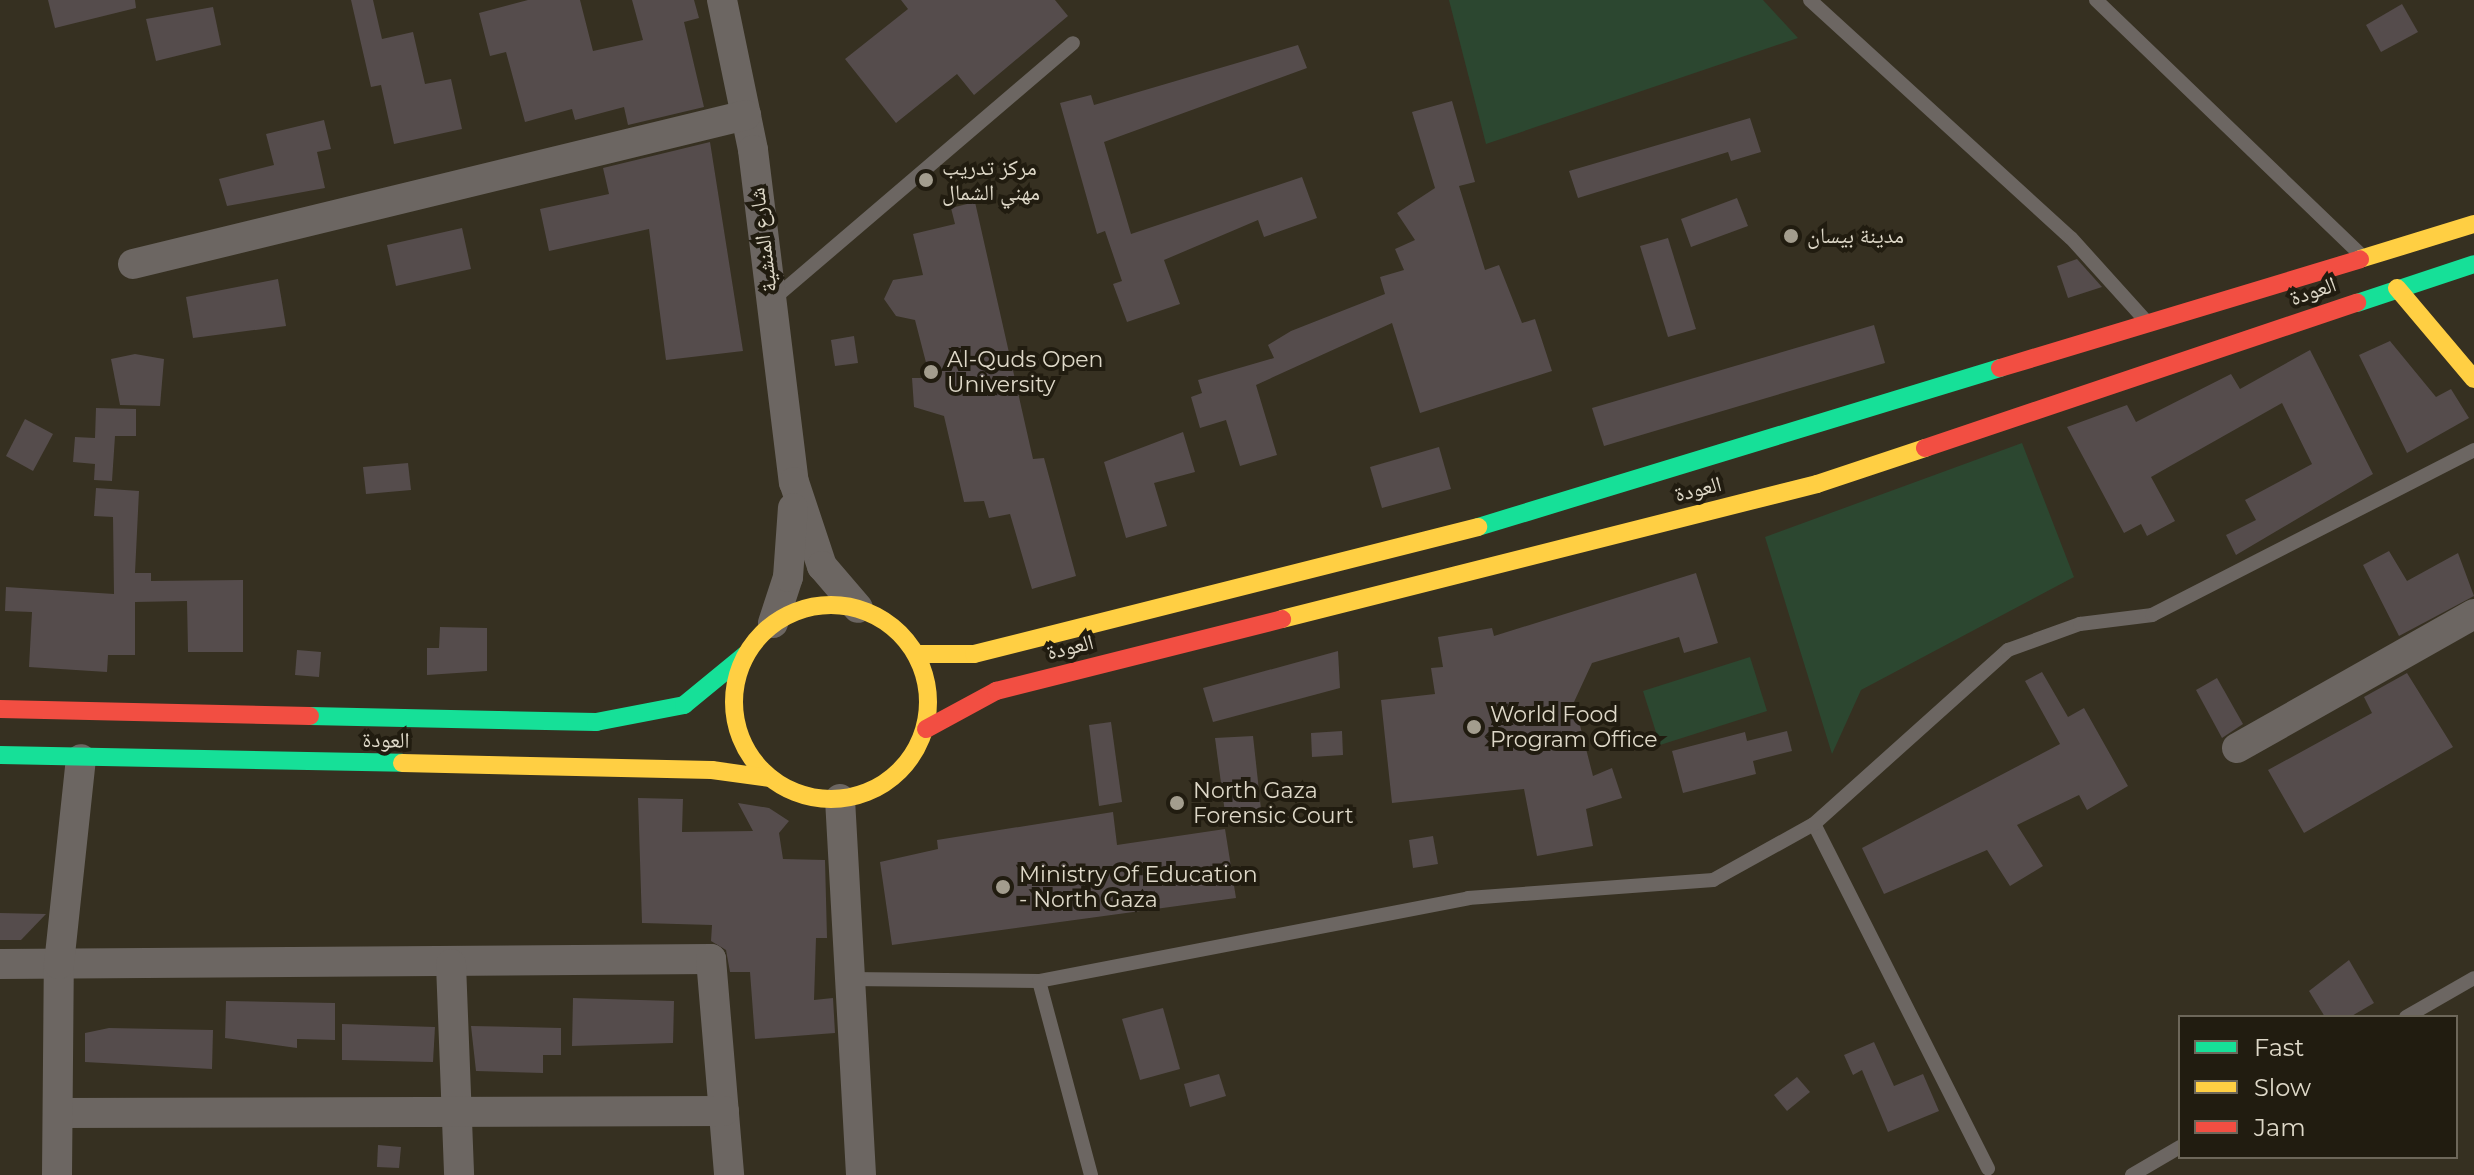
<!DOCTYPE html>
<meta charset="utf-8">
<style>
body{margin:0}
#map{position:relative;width:2474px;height:1175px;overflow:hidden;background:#363021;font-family:Montserrat,"Noto Naskh Arabic",sans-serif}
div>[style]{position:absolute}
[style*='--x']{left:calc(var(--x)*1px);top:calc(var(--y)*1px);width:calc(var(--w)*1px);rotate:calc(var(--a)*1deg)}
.green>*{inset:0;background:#2c4730}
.building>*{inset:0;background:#554c4c}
.lane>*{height:14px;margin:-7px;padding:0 7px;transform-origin:7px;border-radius:7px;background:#6c6662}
.street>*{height:30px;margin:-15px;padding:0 15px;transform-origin:15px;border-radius:15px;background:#6c6662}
.fast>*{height:18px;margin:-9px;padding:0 9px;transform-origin:9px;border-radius:9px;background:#16e098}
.slow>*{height:18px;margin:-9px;padding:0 9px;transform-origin:9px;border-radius:9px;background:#ffcf43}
.slow>.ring{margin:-9px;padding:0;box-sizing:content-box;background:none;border:18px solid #ffcf43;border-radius:50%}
.jam>*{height:18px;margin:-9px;padding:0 9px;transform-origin:9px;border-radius:9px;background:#f24e42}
.dots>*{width:22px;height:22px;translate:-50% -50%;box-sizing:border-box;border:4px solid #211c10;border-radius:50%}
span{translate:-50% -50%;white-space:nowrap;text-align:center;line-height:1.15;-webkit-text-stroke:8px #211c10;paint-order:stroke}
.poi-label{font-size:22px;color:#ded8c8}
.left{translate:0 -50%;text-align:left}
.street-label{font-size:22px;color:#ded8c8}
.legend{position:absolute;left:2178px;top:1015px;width:280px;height:144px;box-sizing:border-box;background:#211c10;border:2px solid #6d675a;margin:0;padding:10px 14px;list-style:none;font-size:24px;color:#ded8c8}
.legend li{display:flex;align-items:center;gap:16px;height:40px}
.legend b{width:40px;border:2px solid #6d675a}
</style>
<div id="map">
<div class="green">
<div style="clip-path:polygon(1449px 0,1763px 0,1798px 38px,1486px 144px)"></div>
<div style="clip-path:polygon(2022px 443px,2074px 577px,1861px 690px,1832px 754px,1765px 537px)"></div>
<div style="clip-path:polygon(1750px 657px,1767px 711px,1660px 745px,1643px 691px)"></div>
</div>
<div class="building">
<div style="clip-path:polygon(48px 0,135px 0,136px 8px,55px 28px)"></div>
<div style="clip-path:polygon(351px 0,373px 0,382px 39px,413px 32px,425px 84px,451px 79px,462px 129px,394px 144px,381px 85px,371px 87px)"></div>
<div style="clip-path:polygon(528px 0,580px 0,593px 51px,643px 40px,632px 0,694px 0,699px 18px,684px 22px,704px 107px,628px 125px,624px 107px,575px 120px,572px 109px,525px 122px,506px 52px,490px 56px,479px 13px)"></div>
<div style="clip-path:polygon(901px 0,1055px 0,1068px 16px,974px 95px,957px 74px,896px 123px,845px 59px,908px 9px)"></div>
<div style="clip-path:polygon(2402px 4px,2418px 32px,2381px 52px,2366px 25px)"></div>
<div style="clip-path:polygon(213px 7px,221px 45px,156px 61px,146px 19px)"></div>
<div style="clip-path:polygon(1298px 45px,1307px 68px,1104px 142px,1131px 234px,1302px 177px,1317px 218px,1264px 237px,1258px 220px,1164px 260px,1180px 304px,1127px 322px,1113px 284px,1122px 281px,1105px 231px,1097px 234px,1060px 103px,1091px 95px,1094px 105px)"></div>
<div style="clip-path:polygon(1452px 101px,1475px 182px,1459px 186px,1485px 270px,1499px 265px,1522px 323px,1535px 319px,1552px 371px,1420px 413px,1392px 323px,1256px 385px,1277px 455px,1240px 466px,1226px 420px,1200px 428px,1191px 397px,1202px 393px,1198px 380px,1274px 358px,1268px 345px,1291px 331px,1385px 294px,1380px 277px,1404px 270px,1395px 249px,1415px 240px,1397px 213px,1435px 188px,1412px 112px)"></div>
<div style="clip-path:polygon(1750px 118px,1761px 152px,1731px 161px,1728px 152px,1578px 198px,1569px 171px)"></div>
<div style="clip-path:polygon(324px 120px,331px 149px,317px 152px,325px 188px,227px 206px,219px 179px,274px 165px,266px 134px)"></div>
<div style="clip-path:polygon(710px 142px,743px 351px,666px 360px,649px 229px,549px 251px,540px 209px,609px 194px,603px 168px)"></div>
<div style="clip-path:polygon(1737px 198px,1748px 226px,1691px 247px,1681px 219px)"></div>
<div style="clip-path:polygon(975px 202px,1033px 459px,1044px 458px,1076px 576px,1032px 589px,1010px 514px,989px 518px,984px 501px,964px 502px,944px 416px,914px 407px,912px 378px,930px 378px,915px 320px,896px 316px,884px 299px,893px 280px,923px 275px,913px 234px,955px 224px,951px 208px)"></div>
<div style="clip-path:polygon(462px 228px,471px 269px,396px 286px,387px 245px)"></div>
<div style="clip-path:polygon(1668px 238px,1696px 329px,1668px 337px,1640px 246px)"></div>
<div style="clip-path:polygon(2077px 259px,2102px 287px,2068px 298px,2057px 266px)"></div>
<div style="clip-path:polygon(278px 279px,286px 326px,193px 338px,186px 297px)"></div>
<div style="clip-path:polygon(1874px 325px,1885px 363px,1604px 446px,1592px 408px)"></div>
<div style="clip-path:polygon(854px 336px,858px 363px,835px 366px,831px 340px)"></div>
<div style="clip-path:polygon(2390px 341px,2436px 397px,2451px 389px,2469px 418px,2407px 453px,2359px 355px)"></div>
<div style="clip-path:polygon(2310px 350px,2373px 474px,2236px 555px,2226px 535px,2256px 520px,2245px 500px,2312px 464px,2282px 403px,2151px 477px,2175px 521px,2147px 536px,2141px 524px,2124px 533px,2067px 427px,2127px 405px,2136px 422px,2231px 374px,2240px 389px)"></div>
<div style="clip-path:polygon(135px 354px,164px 359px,160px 406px,120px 405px,111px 359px)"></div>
<div style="clip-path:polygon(96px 408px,136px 409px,136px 436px,115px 436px,112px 481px,94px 480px,95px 464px,73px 462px,75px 437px,95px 438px)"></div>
<div style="clip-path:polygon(25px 419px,53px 434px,33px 471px,6px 456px)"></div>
<div style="clip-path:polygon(1183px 432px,1195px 472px,1154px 483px,1167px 526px,1126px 538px,1104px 462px)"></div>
<div style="clip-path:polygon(1439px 447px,1451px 489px,1382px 508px,1370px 467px)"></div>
<div style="clip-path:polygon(408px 463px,411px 490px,366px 494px,363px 467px)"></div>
<div style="clip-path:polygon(96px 488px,139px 491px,135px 573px,151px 573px,151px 581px,243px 580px,243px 652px,188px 652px,187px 601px,135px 602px,135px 655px,108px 655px,107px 672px,29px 667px,32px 612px,5px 611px,6px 587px,114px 594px,113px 517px,94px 516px)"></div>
<div style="clip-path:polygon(2389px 551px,2407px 581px,2458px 553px,2474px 596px,2399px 636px,2363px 565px)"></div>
<div style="clip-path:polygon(1696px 573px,1718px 643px,1684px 653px,1679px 637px,1592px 663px,1574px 702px,1593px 776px,1612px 768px,1622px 798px,1586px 809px,1593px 846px,1537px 856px,1524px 789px,1392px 803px,1381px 700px,1435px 694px,1431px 668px,1443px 667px,1438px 637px,1492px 628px,1494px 636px)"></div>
<div style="clip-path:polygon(440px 627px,487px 628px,487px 671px,427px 675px,427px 648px,439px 648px)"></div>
<div style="clip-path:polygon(297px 650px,321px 652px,319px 677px,295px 675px)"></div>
<div style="clip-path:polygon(1338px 651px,1340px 688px,1213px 722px,1203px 688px)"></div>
<div style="clip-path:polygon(2042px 672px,2068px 717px,2084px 708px,2128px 786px,2087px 810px,2079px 795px,2017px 825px,2043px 866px,2010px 886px,1987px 850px,1884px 894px,1862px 848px,2060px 744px,2025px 681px)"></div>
<div style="clip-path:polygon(2407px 673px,2453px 747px,2304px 833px,2268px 770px,2372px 713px,2364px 697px)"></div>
<div style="clip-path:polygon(2217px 678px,2243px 724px,2222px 738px,2196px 690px)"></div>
<div style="clip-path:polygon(1111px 722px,1122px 802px,1099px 806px,1089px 725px)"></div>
<div style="clip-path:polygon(1342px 731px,1343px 755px,1312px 757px,1311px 733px)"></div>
<div style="clip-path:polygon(1787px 731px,1792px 751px,1753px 761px,1756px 774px,1683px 793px,1672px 751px,1745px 732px,1747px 741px)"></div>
<div style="clip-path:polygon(1253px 736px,1261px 809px,1225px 813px,1215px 738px)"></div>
<div style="clip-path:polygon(638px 798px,683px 799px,682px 832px,753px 831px,738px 803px,769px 808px,789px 821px,779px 833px,783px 859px,825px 860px,827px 938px,816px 938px,814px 1000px,833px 998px,835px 1033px,755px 1039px,750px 972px,730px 972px,726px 950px,711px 941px,712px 925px,642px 923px)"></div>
<div style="clip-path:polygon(1113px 812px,1117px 845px,1225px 829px,1236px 898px,892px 945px,880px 862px,938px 849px,937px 840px)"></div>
<div style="clip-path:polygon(1433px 836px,1438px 864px,1413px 868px,1409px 840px)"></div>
<div style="clip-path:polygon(0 913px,46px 914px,21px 940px,0 940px)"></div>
<div style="clip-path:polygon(2349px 960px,2374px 1003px,2350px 1017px,2325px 1017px,2309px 991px)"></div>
<div style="clip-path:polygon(573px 998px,674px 1001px,673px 1043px,572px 1046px)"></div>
<div style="clip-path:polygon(226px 1001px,335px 1003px,335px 1040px,297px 1039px,297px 1048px,225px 1038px)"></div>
<div style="clip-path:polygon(1163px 1008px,1180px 1069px,1140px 1080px,1122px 1019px)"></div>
<div style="clip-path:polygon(342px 1024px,435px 1027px,433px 1062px,342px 1060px)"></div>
<div style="clip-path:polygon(471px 1026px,561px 1028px,561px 1055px,543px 1055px,543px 1073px,476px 1071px)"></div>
<div style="clip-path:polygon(109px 1028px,213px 1030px,212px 1069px,85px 1062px,85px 1033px)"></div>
<div style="clip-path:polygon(1874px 1042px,1894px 1086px,1923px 1074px,1939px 1111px,1888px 1132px,1862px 1070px,1853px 1075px,1844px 1055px)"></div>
<div style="clip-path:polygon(1219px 1074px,1226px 1096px,1190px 1107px,1184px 1084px)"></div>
<div style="clip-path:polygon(1797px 1077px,1810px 1092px,1787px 1111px,1774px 1095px)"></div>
<div style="clip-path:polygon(378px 1145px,401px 1147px,399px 1168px,377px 1167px)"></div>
</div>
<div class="lane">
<div style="--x:1810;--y:0;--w:353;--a:42.4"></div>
<div style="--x:2071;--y:238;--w:110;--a:47.9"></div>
<div style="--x:2096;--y:0;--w:364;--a:43.9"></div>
<div style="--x:771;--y:301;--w:397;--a:-40.5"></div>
<div style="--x:1814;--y:824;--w:386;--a:63.2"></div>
<div style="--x:849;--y:979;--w:190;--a:0.6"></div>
<div style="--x:1039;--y:981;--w:437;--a:-10.9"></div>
<div style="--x:1468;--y:898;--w:246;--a:-4.2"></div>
<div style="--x:1713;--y:880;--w:115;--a:-29"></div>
<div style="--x:1814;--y:824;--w:261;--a:-41.9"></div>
<div style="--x:2008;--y:650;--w:77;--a:-19.9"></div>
<div style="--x:2080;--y:624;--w:73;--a:-7.1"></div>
<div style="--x:2152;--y:615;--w:362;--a:-27.1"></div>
<div style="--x:1039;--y:981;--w:201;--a:75"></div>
<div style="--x:2406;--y:1017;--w:78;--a:-29.8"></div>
<div style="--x:2132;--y:1175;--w:56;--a:-30.3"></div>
</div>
<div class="street">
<div style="--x:722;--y:0;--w:153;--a:78.3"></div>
<div style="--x:753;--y:150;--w:335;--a:83"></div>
<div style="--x:794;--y:482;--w:89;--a:71.6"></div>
<div style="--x:822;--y:566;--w:55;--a:49.4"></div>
<div style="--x:133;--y:264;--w:631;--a:-13.66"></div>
<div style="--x:773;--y:623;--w:48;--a:-71.9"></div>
<div style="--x:788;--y:577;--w:69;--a:-85.9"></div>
<div style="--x:2237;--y:748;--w:272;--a:-29.5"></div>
<div style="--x:840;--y:799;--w:377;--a:86.8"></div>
<div style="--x:0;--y:964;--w:711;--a:-0.4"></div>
<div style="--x:711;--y:959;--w:217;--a:85.2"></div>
<div style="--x:451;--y:964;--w:211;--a:87.8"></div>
<div style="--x:59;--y:1113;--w:665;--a:-0.17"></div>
<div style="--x:57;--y:1175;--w:211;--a:-89.5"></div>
<div style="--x:59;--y:964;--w:206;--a:-83.9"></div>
</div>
<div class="fast">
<div style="--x:2357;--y:303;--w:123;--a:-18.4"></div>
<div style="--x:1478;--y:527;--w:546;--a:-16.94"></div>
<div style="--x:310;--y:716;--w:286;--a:1.2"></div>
<div style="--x:596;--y:722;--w:90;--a:-10.9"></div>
<div style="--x:684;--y:705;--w:80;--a:-39.4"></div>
<div style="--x:0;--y:755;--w:402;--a:1.1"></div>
</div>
<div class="slow">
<div style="--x:2360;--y:259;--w:119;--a:-17.1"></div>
<div style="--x:2397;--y:288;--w:119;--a:49.8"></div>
<div class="ring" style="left:734px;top:605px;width:176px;height:176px"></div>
<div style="--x:1282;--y:619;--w:552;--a:-14.16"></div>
<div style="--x:1817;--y:484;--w:114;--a:-18.4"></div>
<div style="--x:917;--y:654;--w:57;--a:0"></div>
<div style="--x:974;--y:654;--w:520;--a:-14.14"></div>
<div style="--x:402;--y:763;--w:310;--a:1.3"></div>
<div style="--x:712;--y:770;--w:59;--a:7.9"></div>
</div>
<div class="jam">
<div style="--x:2000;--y:368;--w:376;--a:-16.8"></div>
<div style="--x:1925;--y:448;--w:456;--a:-18.6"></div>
<div style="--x:0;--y:709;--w:310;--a:1.3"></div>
<div style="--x:926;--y:729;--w:80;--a:-28.5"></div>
<div style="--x:996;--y:691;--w:295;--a:-14.1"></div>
</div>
<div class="dots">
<div style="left:926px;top:180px;background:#a39d8e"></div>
<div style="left:1791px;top:236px;background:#a39d8e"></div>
<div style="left:931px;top:372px;background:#a39d8e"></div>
<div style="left:1474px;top:727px;background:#a39d8e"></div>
<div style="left:1177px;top:803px;background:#a39d8e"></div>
<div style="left:1003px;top:887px;background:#a39d8e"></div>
</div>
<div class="poi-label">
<span class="left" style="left:942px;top:180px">مركز تدريب<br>مهني الشمال</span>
<span class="left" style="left:1807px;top:236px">مدينة بيسان</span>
<span class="left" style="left:947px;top:372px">Al-Quds Open<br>University</span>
<span class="left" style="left:1490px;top:727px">World Food<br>Program Office</span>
<span class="left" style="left:1193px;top:803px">North Gaza<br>Forensic Court</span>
<span class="left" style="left:1019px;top:887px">Ministry Of Education<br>- North Gaza</span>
</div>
<div class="street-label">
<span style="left:763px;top:240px;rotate:-97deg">شارع المنشية</span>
<span style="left:2313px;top:291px;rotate:-19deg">العودة</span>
<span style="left:1698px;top:489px;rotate:-14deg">العودة</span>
<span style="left:1070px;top:647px;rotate:-14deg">العودة</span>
<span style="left:386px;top:740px;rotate:1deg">العودة</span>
</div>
<ul class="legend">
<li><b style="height:10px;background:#16e098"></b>Fast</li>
<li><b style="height:10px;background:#ffcf43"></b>Slow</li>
<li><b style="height:10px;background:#f24e42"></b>Jam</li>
</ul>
</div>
